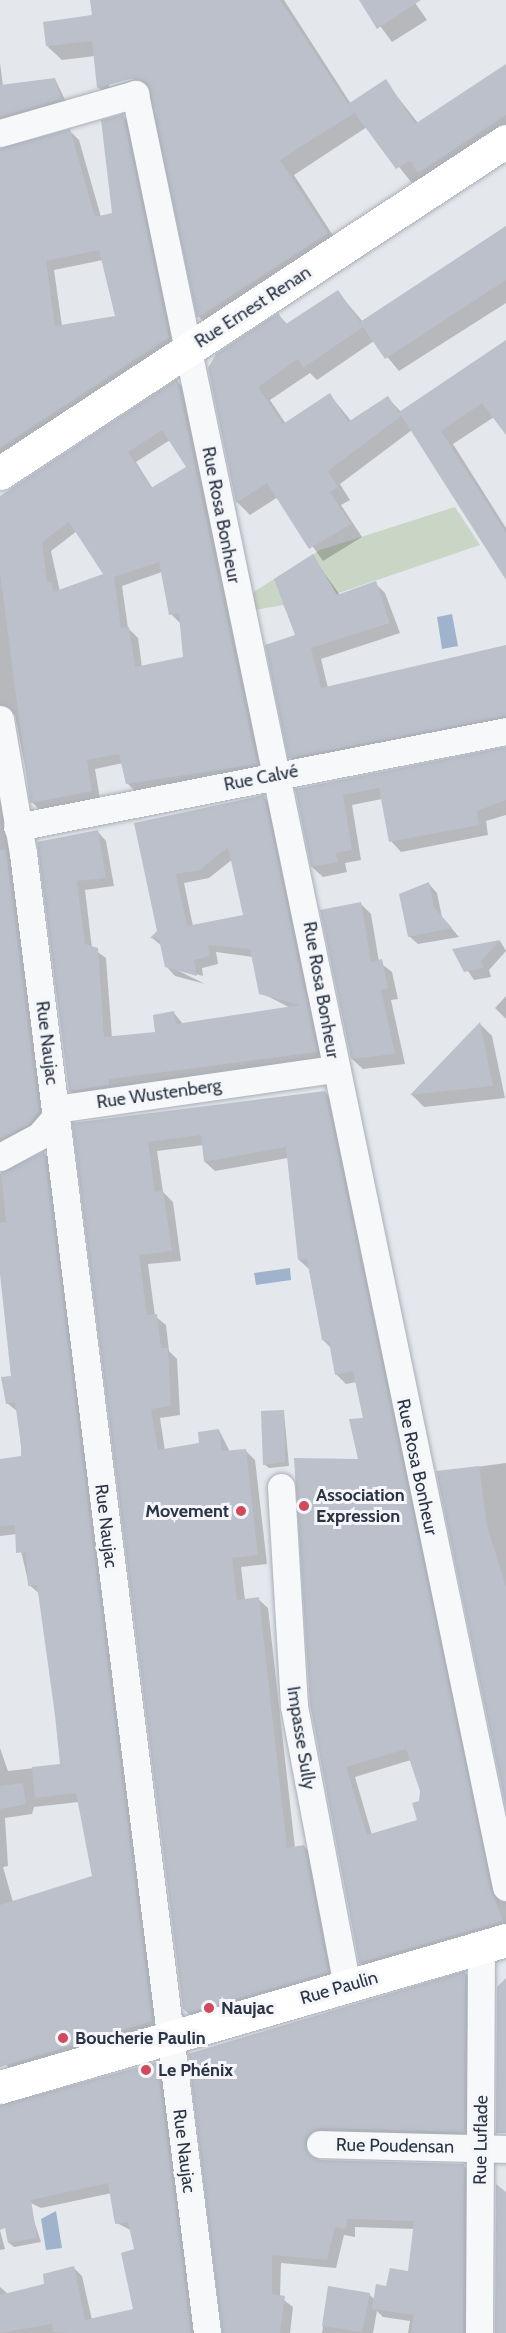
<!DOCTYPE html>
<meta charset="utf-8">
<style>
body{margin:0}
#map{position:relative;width:506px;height:2333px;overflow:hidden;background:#e4e7ec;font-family:Cabin,sans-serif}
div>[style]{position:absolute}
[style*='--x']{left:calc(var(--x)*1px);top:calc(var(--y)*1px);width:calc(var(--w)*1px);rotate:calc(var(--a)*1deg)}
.green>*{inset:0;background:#c9d6c5}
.water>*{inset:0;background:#9fb4cc}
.shadow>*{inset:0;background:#0003}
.building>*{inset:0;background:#bbc0ca}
.roads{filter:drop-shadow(0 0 2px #a9aeb7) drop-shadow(0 0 2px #a9aeb7)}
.street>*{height:27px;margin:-13.5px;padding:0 13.5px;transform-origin:13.5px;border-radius:13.5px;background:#f7f8fa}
.secondary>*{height:33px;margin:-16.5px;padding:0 16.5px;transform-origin:16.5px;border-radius:16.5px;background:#fff}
.dots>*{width:16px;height:16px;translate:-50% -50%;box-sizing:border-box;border:3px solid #f4f6f9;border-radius:50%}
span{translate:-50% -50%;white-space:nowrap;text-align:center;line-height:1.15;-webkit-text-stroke:6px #f4f6f9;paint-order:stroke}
.street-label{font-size:18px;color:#2b3445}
.poi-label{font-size:18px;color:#2b3445;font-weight:700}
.left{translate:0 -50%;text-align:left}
.right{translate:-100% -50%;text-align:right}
</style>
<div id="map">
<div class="green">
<div style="clip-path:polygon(455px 507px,480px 545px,286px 611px,283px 605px,255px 610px,252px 593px,320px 550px)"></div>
</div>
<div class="water">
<div style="clip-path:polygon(452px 614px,458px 646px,442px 649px,437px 617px)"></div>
<div style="clip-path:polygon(290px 1268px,291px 1280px,256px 1285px,254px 1273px)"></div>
<div style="clip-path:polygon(56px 2211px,62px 2248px,46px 2250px,41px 2219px)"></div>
</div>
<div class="shadow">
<div style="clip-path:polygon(evenodd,144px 0,284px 0,351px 104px,385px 81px,418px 123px,506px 66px,506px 139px,412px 183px,367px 127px,294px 175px,341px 248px,213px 332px,199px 317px,151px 94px,113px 102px,99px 88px,95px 56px,62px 60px,47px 46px,181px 5px,144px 0,138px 75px,139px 78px,109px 87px,109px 84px,138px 75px)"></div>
<div style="clip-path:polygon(361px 0,413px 0,427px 20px,392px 42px)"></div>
<div style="clip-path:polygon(0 63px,3px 86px,55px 79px,69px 108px,0 134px)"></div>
<div style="clip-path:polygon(evenodd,123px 116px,132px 125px,177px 346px,0 457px,0 149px,70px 131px,79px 140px,101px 217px,113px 215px,123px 116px,103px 260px,116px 317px,62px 326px,54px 270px,103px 260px)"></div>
<div style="clip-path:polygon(506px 226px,506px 303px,399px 371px,374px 341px,317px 380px,310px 373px,270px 400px,286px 424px,330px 395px,352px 422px,388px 398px,401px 412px,506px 342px,506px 433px,494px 417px,453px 444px,506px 528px,506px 576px,412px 430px,340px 484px,350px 500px,341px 505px,362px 537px,323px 561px,278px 497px,250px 515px,237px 502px,209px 368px,278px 315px,288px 325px,338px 292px,363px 322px)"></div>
<div style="clip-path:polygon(evenodd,177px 381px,185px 390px,266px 772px,136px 792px,127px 783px,123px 763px,95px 769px,100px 799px,41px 811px,32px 802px,15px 715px,6px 712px,0 721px,0 497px,177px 381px,170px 440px,188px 467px,153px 489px,136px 462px,170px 440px,177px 381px,77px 531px,106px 574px,60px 592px,51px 551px,77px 531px,177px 381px,162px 572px,171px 614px,180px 623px,184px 659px,142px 667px,138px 638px,128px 628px,122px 586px,162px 572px)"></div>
<div style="clip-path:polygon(312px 556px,340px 595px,375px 583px,385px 593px,400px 633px,321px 659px,328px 688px,506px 646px,506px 727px,300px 767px,290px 757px,297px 636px)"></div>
<div style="clip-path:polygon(506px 749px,506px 815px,486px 821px,488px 835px,401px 852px,391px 841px,382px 799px,352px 805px,361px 860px,345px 863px,347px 872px,323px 877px,312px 867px,297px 790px)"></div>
<div style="clip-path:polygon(0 781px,48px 1120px,0 1154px)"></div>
<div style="clip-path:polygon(evenodd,263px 796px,272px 805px,325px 1061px,79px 1099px,70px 1091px,39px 844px,98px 832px,106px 841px,114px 886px,85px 890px,92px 948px,106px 958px,112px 1038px,156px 1033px,174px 1013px,183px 1024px,291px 1008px,261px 993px,253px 957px,216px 952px,218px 964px,202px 968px,203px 976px,171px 967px,205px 984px,175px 976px,166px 966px,162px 946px,152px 938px,159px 932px,136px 824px,263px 796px,233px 859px,245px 917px,193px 926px,184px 883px,209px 878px,233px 859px)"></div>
<div style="clip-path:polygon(429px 884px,437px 893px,442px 917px,459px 937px,418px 944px,409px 936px)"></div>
<div style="clip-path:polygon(360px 903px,371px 914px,379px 962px,392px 972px,398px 999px,391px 1000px,405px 1064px,363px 1069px,352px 1059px)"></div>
<div style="clip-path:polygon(500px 941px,506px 951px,489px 970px,491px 977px,474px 980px,454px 950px)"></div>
<div style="clip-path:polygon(506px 996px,506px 1019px,495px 1008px)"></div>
<div style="clip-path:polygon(480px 1024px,492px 1036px,505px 1098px,424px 1107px,412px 1095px)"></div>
<div style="clip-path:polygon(evenodd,325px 1092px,334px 1102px,500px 1901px,506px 1902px,506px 1933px,370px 1972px,360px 1963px,311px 1704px,360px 1461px,365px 1420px,357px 1382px,346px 1384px,336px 1374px,331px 1348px,323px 1340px,309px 1269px,299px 1260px,288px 1158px,215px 1171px,205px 1162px,204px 1145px,157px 1151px,163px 1192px,173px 1202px,181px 1261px,148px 1264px,155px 1316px,166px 1325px,169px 1351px,177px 1359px,180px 1415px,160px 1418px,165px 1451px,201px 1445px,219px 1430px,230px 1452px,245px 1450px,255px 1460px,267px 1564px,241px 1567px,245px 1600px,258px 1599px,268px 1608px,295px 1848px,304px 1846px,313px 1856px,337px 1982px,194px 2019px,184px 2009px,74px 1124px,325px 1092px,411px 1760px,422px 1791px,419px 1821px,372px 1835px,355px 1777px,411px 1760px)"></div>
<div style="clip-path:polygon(evenodd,44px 1153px,53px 1162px,161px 2030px,13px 2075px,0 2054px,0 1748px,8px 1771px,62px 1765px,40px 1594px,29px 1585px,17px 1534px,0 1536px,0 1470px,22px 1457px,18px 1412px,7px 1403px,12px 1377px,0 1267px,0 1174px,44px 1153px,79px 1802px,94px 1877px,13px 1902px,3px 1867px,8px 1866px,5px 1818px,32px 1814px,34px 1807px,79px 1802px)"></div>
<div style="clip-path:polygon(284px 1412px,289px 1466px,269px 1468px,264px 1464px)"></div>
<div style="clip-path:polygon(506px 1463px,506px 1802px,438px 1472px)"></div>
<div style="clip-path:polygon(465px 1973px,474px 1982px,473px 2141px,313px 2155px,319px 2161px,463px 2165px,473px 2174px,472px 2333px,408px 2333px,410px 2321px,383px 2317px,377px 2311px,373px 2333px,322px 2333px,329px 2287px,369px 2294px,375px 2300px,410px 2273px,414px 2229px,355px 2227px,355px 2237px,344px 2235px,336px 2268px,281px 2263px,280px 2297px,293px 2307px,290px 2333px,223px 2333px,190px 2055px)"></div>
<div style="clip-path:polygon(157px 2064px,166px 2073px,198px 2333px,0 2333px,0 2287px,8px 2294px,46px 2285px,73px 2267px,82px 2276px,92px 2320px,134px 2310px,136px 2250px,132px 2231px,117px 2223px,112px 2193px,41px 2208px,0 2188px,0 2109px)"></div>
<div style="clip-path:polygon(32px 2215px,41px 2242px,14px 2247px,9px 2243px)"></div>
<div style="clip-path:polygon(0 2230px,5px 2249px,0 2250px)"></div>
</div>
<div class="building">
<div style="clip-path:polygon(90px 0,280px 0,354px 113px,280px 160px,328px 233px,197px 318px,147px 84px,131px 79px,97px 88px,92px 41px,46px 46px,43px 22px,92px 15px)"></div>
<div style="clip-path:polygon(359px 0,421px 0,377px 29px)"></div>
<div style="clip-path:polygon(506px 64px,506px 115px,418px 173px,410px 161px,396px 169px,348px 104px,386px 79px,415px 124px)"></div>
<div style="clip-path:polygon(55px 78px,61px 99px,0 117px,0 85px)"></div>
<div style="clip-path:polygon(evenodd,123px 114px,169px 337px,0 448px,0 148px,70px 129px,95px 217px,112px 213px,101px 120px,123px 114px,99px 250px,115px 316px,55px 326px,46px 261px,99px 250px)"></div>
<div style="clip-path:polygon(506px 226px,506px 280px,385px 359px,363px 327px,303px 368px,298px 359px,258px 387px,283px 424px,330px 393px,348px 422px,388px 396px,401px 416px,328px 471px,338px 487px,330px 492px,351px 524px,309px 549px,267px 483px,236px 503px,208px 368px,216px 354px,278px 313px,286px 324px,338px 290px,360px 322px)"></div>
<div style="clip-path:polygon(506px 340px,506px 435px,482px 403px,441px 431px,506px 533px,506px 580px,399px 412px)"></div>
<div style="clip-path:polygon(evenodd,177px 379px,257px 764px,126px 784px,119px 754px,87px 760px,92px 791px,30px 803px,0 572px,0 496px,177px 379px,162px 430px,186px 467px,151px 488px,128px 452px,162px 430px,177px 379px,69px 522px,103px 574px,53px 592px,52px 582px,47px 582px,42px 542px,69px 522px,177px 379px,159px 562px,169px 615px,179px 613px,183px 657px,135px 667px,129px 627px,121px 628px,114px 577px,159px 562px)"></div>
<div style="clip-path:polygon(313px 554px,337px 595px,376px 581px,390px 623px,311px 648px,321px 688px,506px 645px,506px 716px,288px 758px,265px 645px,295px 635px,274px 579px)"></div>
<div style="clip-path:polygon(506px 747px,506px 800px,477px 811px,479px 825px,389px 842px,379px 788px,343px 795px,352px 850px,336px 853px,338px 862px,311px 867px,295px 789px)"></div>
<div style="clip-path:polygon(evenodd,264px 795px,317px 1052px,109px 1079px,109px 1085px,69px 1091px,37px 842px,98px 830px,106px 878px,77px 881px,85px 944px,98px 948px,104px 1037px,155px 1032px,153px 1015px,174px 1011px,176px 1024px,300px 1005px,259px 994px,250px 949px,208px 945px,210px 956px,194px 960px,197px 976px,165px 967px,159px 939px,150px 938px,157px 931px,134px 823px,264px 795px,228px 847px,243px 915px,187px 926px,176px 874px,200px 870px,228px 847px)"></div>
<div style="clip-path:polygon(6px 849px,39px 1111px,29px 1124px,0 1139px,0 850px)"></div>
<div style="clip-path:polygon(429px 882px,434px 907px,452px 928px,408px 937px,399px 894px)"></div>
<div style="clip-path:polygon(361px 902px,371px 962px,382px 959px,388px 988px,381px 990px,395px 1054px,351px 1059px,320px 910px)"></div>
<div style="clip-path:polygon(500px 940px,481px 961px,484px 968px,464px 972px,452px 949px)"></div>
<div style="clip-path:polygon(480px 1022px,493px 1086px,410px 1095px)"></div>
<div style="clip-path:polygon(evenodd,325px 1091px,491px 1890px,503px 1921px,359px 1963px,310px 1704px,294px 1458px,358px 1459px,349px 1419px,363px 1418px,353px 1371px,335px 1375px,329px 1342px,322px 1340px,307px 1259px,298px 1260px,286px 1147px,204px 1162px,201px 1135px,148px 1142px,155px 1192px,163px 1190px,172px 1251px,139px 1255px,147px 1315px,157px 1314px,161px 1348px,168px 1348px,171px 1406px,151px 1409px,158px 1450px,199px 1443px,198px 1432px,219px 1429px,222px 1451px,246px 1449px,258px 1555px,232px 1558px,237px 1600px,259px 1597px,287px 1848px,304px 1845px,328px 1972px,189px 2013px,183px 2009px,72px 1123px,325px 1091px,406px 1749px,420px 1791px,419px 1801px,412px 1803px,417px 1820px,367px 1835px,346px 1767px,406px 1749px)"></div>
<div style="clip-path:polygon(44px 1151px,152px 2021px,0 2067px,0 1905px,92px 1876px,76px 1793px,35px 1798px,32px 1767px,60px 1764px,55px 1715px,37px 1585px,28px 1586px,26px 1552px,16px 1553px,15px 1525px,0 1526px,0 1459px,21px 1456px,21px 1445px,15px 1402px,6px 1404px,1px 1377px,11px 1376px,0 1274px,0 1223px,6px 1222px,1px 1172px)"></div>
<div style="clip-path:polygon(284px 1410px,285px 1462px,263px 1465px,261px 1411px)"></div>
<div style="clip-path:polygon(479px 1466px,487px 1526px,506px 1587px,506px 1809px,436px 1471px)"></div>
<div style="clip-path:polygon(23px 1783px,26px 1804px,0 1809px,0 1786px)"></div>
<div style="clip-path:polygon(465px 1971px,464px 2132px,320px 2128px,307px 2135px,304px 2144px,320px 2160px,464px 2164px,463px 2333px,411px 2333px,414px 2315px,372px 2309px,376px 2284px,386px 2286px,390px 2268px,408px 2271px,414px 2221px,347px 2219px,346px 2229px,335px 2227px,327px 2260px,272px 2255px,272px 2294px,285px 2296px,280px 2333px,222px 2333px,188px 2054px)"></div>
<div style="clip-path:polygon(506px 1978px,506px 2133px,496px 2133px,497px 1987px)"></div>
<div style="clip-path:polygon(157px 2062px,191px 2333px,67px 2333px,53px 2332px,52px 2324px,0 2333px,0 2295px,44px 2284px,43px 2274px,74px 2266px,85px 2320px,133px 2309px,121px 2253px,134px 2249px,128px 2222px,115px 2224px,108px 2183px,31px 2200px,37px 2238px,8px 2243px,5px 2228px,0 2230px,0 2105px)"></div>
<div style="clip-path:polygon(496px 2184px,506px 2192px,506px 2333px,495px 2333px)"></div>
<div style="clip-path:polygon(328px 2286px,370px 2293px,362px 2332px,322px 2326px)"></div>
</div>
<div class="roads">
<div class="street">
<div style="--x:0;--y:133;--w:141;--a:-16.1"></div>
<div style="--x:135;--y:94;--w:1831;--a:78.31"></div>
<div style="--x:0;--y:719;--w:136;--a:80.3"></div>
<div style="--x:23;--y:853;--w:1491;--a:82.91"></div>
<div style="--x:17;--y:827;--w:498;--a:-11.1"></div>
<div style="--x:0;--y:1157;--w:44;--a:-28.3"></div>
<div style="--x:39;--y:1136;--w:37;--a:-49"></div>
<div style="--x:63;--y:1108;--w:275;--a:-8.2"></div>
<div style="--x:281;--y:1487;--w:219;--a:86.6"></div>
<div style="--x:294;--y:1706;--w:285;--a:79.3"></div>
<div style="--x:320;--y:2144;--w:186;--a:1.5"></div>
<div style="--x:479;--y:2333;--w:385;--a:-89.7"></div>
</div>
<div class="secondary">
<div style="--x:0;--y:473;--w:605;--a:-33.27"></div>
<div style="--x:0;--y:2087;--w:527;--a:-16.2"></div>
</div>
</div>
<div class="dots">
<div style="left:304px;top:1506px;background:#d1495b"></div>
<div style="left:241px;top:1511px;background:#d1495b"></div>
<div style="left:209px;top:2008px;background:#d1495b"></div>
<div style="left:63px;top:2038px;background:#d1495b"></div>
<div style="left:146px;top:2070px;background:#d1495b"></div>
</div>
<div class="street-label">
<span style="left:253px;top:307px;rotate:-33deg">Rue Ernest Renan</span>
<span style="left:221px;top:515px;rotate:79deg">Rue Rosa Bonheur</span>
<span style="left:261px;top:778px;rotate:-11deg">Rue Calvé</span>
<span style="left:321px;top:990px;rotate:80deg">Rue Rosa Bonheur</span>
<span style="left:47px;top:1043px;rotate:83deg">Rue Naujac</span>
<span style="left:159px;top:1094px;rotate:-8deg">Rue Wustenberg</span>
<span style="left:417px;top:1467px;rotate:78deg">Rue Rosa Bonheur</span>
<span style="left:106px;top:1526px;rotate:83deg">Rue Naujac</span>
<span style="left:301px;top:1738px;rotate:81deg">Impasse Sully</span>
<span style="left:339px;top:1988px;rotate:-16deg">Rue Paulin</span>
<span style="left:481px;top:2140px;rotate:-89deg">Rue Luflade</span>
<span style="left:395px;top:2146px;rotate:1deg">Rue Poudensan</span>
<span style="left:184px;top:2151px;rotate:83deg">Rue Naujac</span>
</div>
<div class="poi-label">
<span class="left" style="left:316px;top:1506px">Association<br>Expression</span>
<span class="right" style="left:229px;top:1511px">Movement</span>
<span class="left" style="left:221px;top:2008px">Naujac</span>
<span class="left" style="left:75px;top:2038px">Boucherie Paulin</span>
<span class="left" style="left:158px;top:2070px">Le Phénix</span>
</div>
</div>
